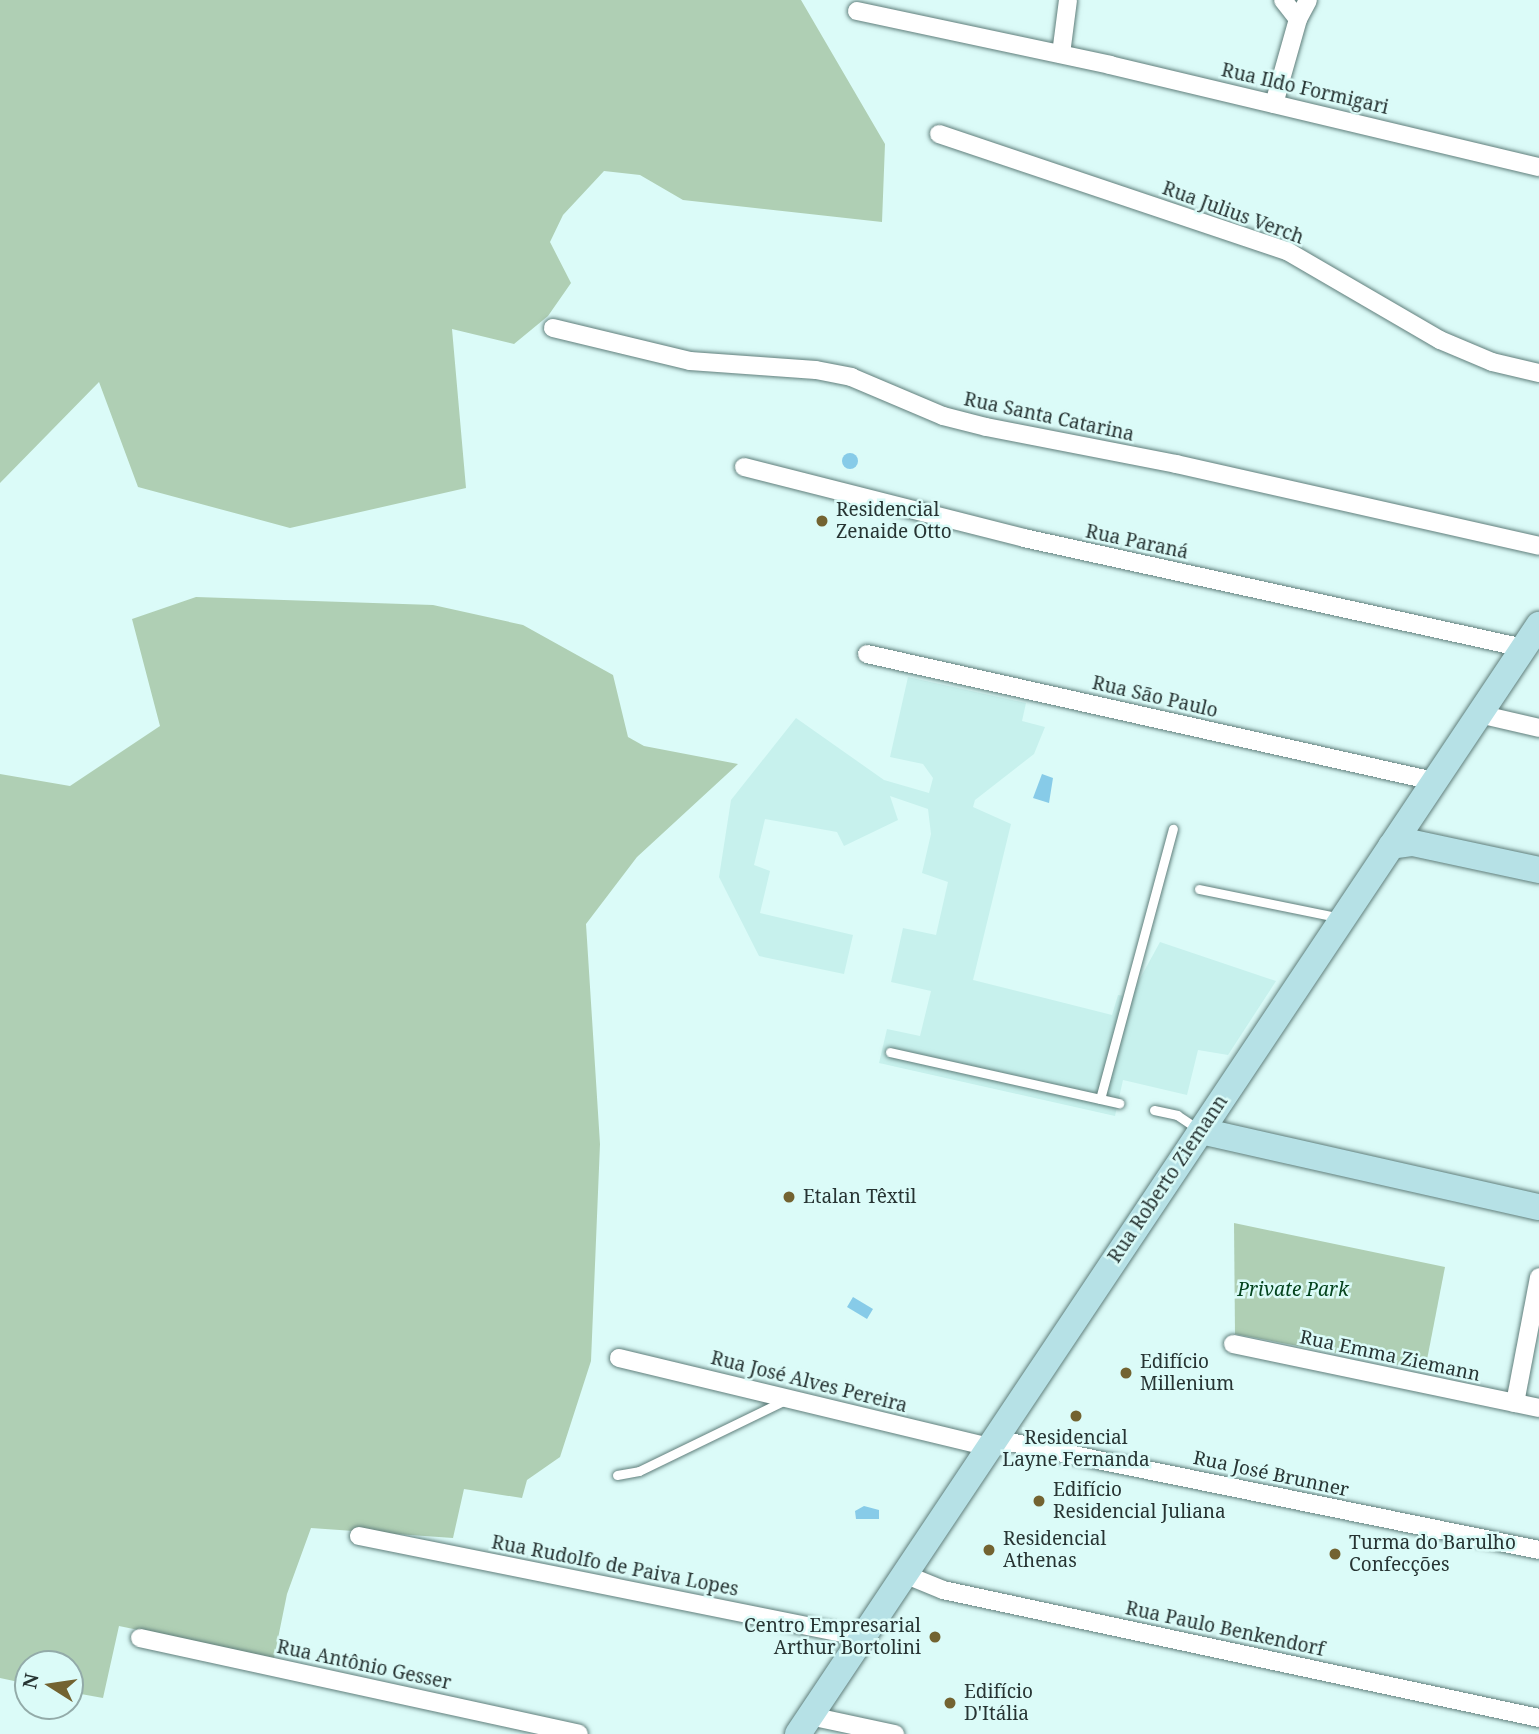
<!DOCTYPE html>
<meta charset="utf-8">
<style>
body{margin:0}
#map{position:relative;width:1539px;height:1734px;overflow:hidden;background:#dbfbf8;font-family:"Noto Serif",serif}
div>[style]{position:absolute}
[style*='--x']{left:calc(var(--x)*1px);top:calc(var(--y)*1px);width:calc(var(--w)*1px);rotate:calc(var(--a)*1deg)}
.built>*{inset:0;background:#c7f1ed}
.green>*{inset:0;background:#afcfb4}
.water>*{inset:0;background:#87cbe8}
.round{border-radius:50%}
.roads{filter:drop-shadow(0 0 2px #607e7b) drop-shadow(0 0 2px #607e7b)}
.service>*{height:9px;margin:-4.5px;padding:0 4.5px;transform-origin:4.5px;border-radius:4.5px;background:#fff}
.minor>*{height:18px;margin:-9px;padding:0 9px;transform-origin:9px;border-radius:9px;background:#fff}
.secondary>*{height:26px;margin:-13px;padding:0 13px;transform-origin:13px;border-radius:13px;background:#b6e1e6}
.dots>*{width:19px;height:19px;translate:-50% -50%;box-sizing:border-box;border:4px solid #dbfbf8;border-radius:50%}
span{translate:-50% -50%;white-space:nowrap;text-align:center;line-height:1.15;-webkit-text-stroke:5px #dbfbf8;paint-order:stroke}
.street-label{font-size:19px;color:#273433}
.poi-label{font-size:19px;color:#273433}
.left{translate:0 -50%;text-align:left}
.right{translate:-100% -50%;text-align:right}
.park-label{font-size:19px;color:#03421c;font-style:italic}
.north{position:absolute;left:14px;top:1650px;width:70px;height:70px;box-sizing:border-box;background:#dbfbf8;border:2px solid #93aba9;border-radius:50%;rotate:282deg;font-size:19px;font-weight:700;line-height:28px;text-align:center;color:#273433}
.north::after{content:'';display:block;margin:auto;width:24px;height:32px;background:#736331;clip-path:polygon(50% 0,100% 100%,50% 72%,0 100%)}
</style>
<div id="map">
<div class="built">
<div style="clip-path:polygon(908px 677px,1026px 703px,1022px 721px,1045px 727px,1034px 754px,975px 800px,973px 807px,1011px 824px,973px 980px,1112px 1015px,1118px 995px,1130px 997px,1160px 942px,1276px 981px,1228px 1055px,1198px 1050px,1187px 1095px,1123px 1080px,1115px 1116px,879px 1063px,887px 1029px,920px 1036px,931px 991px,891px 982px,903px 928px,936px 935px,948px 882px,922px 873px,931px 834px,928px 809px,890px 796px,898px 820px,844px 846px,837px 832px,765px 819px,754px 865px,770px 871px,760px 913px,853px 935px,844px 974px,759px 956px,719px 877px,731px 800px,796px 718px,884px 780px,929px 793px,933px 778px,923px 764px,890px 757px)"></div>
</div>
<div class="green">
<div style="clip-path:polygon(0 0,801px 0,885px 144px,882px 222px,683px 200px,640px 175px,604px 171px,563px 215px,550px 242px,571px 283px,548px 316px,514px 344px,452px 329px,466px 488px,290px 528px,138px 487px,99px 382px,0 483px)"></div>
<div style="clip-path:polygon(196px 597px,433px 605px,523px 625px,613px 675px,628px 737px,644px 746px,738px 764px,637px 857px,586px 924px,600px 1144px,591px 1361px,560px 1457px,527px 1480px,522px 1498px,464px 1489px,453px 1538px,311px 1528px,287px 1594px,274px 1658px,119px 1626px,103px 1698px,70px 1692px,70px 1664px,28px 1664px,28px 1684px,0 1678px,0 774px,70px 786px,160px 726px,132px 619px)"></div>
<div style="clip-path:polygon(1234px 1223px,1445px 1267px,1425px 1370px,1235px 1334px)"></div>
</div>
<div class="water">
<div class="round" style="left:842px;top:453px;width:16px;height:16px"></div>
<div style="clip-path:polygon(1042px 774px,1053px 778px,1049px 803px,1033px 798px)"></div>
<div style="clip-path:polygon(853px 1297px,873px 1309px,867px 1319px,847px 1307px)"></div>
<div style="clip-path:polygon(864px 1506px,879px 1510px,879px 1519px,856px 1519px,855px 1511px)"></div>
</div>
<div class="roads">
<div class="service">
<div style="--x:1199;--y:889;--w:145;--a:11.5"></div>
<div style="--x:890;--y:1052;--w:235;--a:12.6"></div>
<div style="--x:1100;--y:1099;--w:280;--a:-74.9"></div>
<div style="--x:1154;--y:1110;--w:24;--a:12"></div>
<div style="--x:1177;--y:1115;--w:27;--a:34"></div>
<div style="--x:617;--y:1475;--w:22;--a:-10"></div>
<div style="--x:639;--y:1471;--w:165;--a:-25.9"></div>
</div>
<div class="minor">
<div style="--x:1283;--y:0;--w:24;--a:52"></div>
<div style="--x:857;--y:11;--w:259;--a:12"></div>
<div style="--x:1110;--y:65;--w:441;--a:13.4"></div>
<div style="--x:1061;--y:54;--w:54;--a:-82.6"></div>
<div style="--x:1274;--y:104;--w:88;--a:-74.2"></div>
<div style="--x:1298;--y:19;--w:21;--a:-62"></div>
<div style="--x:939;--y:134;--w:367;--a:18.6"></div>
<div style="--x:1287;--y:251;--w:177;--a:30.2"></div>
<div style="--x:1440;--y:340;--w:56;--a:22.9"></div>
<div style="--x:1492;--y:362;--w:48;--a:13.2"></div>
<div style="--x:553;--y:328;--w:141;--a:13.5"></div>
<div style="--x:690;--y:361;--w:126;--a:4.1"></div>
<div style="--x:816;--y:370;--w:36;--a:11"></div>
<div style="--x:851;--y:377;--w:100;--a:23"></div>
<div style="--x:943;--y:416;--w:44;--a:14.3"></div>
<div style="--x:986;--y:427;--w:194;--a:11"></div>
<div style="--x:1176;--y:464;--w:372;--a:12.7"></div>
<div style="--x:744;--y:467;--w:289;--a:14.2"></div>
<div style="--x:1024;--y:538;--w:512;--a:12.41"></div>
<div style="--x:867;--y:654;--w:581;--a:12.63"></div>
<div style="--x:1479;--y:714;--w:62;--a:13.1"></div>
<div style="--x:1233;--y:1344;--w:313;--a:11.8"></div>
<div style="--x:619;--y:1358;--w:382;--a:13.5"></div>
<div style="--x:1515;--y:1403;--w:128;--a:-79.2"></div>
<div style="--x:995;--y:1439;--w:555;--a:11.53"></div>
<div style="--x:359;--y:1536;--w:513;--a:11.35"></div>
<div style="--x:904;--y:1574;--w:42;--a:22.3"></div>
<div style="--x:943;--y:1590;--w:610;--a:12.12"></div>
<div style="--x:140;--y:1638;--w:449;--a:12.3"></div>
<div style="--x:810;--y:1716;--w:87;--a:12"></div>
</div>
<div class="secondary">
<div style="--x:1391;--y:846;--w:22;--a:-8"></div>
<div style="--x:1413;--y:843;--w:129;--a:12.1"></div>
<div style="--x:1201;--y:1131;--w:346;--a:12.7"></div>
<div style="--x:798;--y:1734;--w:1334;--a:-56.25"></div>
</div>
</div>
<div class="dots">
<div style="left:822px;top:521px;background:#736331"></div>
<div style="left:789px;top:1197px;background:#736331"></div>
<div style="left:1126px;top:1373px;background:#736331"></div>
<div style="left:1076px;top:1416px;background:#736331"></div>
<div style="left:1039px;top:1501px;background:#736331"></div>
<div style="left:989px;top:1550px;background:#736331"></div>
<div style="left:1335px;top:1554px;background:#736331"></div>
<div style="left:935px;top:1637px;background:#736331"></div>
<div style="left:950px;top:1703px;background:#736331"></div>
</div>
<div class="street-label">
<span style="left:1305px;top:89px;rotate:13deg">Rua Ildo Formigari</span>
<span style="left:1233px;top:213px;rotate:20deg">Rua Julius Verch</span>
<span style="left:1049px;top:417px;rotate:12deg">Rua Santa Catarina</span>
<span style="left:1137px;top:542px;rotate:12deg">Rua Paraná</span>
<span style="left:1155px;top:697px;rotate:13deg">Rua São Paulo</span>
<span style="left:1168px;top:1179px;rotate:-56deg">Rua Roberto Ziemann</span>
<span style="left:1390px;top:1356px;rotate:12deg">Rua Emma Ziemann</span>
<span style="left:809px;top:1382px;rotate:14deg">Rua José Alves Pereira</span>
<span style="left:1271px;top:1474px;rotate:12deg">Rua José Brunner</span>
<span style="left:615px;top:1566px;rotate:11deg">Rua Rudolfo de Paiva Lopes</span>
<span style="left:1225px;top:1629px;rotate:12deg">Rua Paulo Benkendorf</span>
<span style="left:364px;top:1665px;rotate:12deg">Rua Antônio Gesser</span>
</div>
<div class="poi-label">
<span class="left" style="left:836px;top:521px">Residencial<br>Zenaide Otto</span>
<span class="left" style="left:803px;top:1197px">Etalan Têxtil</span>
<span class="left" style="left:1140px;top:1373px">Edifício<br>Millenium</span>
<span style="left:1076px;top:1449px">Residencial<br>Layne Fernanda</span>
<span class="left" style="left:1053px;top:1501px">Edifício<br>Residencial Juliana</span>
<span class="left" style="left:1003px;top:1550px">Residencial<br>Athenas</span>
<span class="left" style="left:1349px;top:1554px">Turma do Barulho<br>Confecções</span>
<span class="right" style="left:921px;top:1637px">Centro Empresarial<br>Arthur Bortolini</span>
<span class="left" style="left:964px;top:1703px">Edifício<br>D'Itália</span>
</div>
<div class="park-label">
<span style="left:1293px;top:1290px">Private Park</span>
</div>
<div class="north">N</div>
</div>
